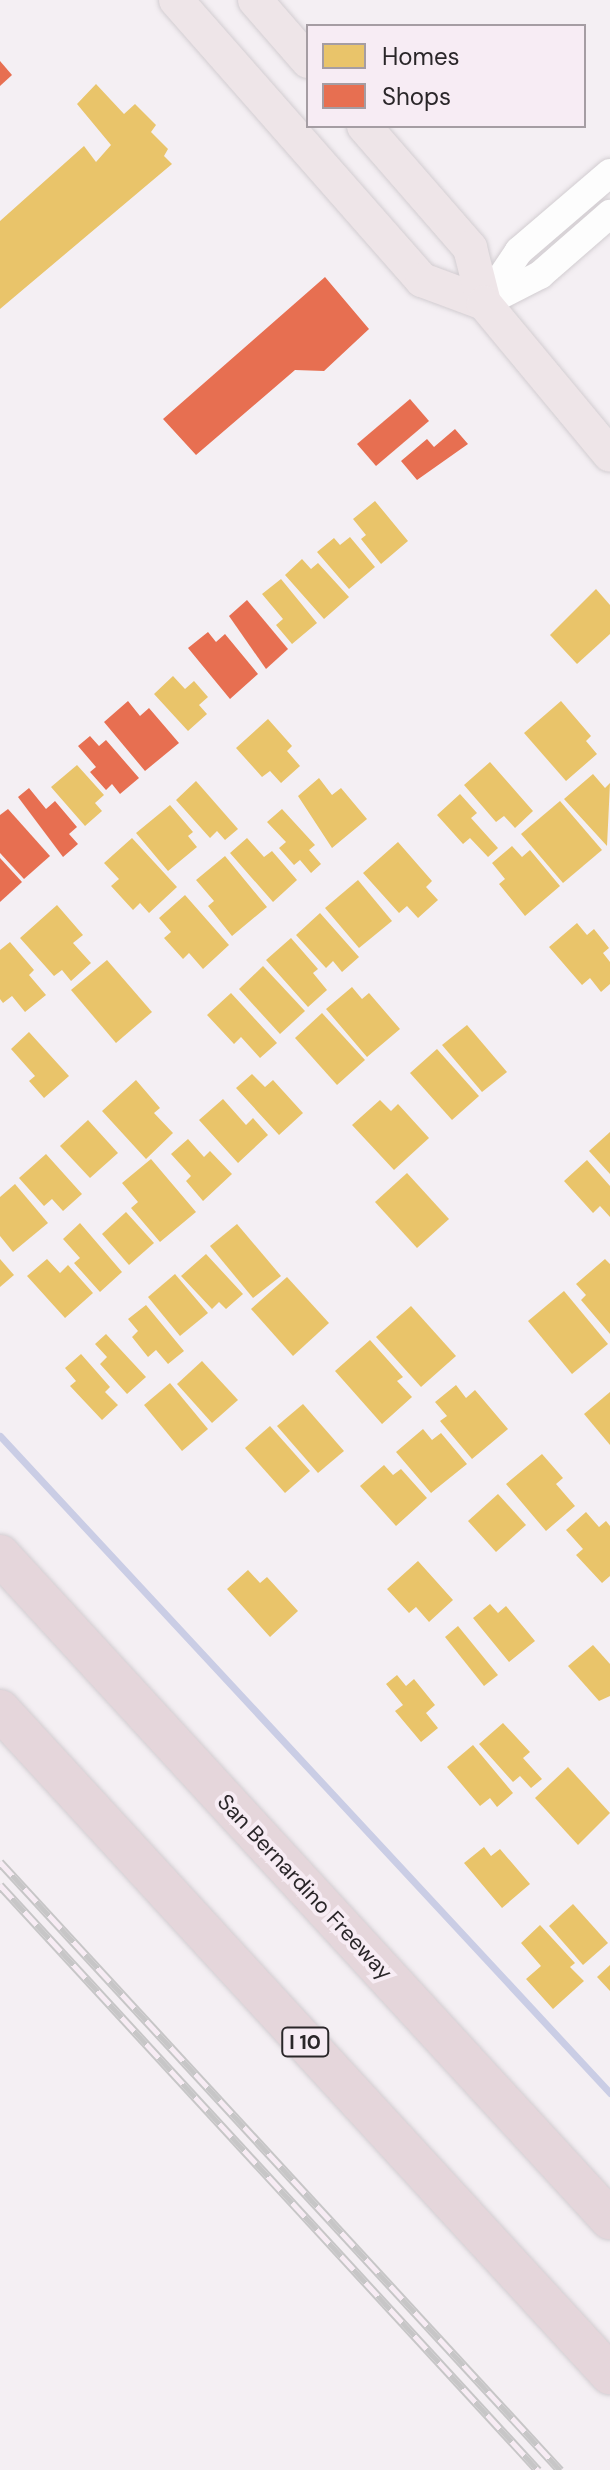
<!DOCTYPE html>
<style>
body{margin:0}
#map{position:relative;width:610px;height:2470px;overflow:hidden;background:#f4eff3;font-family:"DM Sans",sans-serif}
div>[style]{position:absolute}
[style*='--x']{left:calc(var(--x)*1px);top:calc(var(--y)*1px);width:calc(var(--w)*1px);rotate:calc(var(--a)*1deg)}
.homes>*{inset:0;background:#e9c46a}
.shops>*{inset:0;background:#e76f51}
.stream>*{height:7px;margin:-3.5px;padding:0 3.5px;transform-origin:3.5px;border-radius:3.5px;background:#cacde5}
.roads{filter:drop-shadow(0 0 2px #d2cdd1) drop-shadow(0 0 2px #d2cdd1)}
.minor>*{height:28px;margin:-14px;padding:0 14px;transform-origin:14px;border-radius:14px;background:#fdfdfd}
.major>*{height:34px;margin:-17px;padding:0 17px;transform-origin:17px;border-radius:17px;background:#eee5e8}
.highway>*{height:40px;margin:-20px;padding:0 20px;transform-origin:20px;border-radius:20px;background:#e5d6db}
.rail>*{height:9px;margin-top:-4.5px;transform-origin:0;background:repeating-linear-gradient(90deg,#f7ecf4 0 18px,#c7c6c7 0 36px);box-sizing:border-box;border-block:2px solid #c7c6c7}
span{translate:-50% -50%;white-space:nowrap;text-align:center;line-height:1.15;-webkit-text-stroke:8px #f7ecf4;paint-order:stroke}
.shield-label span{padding:2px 6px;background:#f7ecf4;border:2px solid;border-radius:6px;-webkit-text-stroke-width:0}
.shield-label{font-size:20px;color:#2a2629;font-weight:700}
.street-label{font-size:22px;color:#2a2629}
.legend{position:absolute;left:306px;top:24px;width:280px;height:104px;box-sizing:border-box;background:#f7ecf4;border:2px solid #a59da3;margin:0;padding:10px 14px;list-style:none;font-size:24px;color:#2a2629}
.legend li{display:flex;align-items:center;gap:16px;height:40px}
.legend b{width:40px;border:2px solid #a59da3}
</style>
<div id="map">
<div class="homes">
<div style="clip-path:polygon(96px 84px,124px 114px,135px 104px,156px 125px,151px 132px,168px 149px,164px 156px,172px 164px,0 309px,0 221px,84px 146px,96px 162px,111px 145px,77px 104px)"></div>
<div style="clip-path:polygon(375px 501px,408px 541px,381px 564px,361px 539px,366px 535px,353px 519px)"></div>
<div style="clip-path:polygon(350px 537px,375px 567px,349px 589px,317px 552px,334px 538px,340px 545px)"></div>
<div style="clip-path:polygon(302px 559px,311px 569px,318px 563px,349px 597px,324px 619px,285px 575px)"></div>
<div style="clip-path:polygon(281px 579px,317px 623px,292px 644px,276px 625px,283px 619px,262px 594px)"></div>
<div style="clip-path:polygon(596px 589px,610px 605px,610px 634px,577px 664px,550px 635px)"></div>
<div style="clip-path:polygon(173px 676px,185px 689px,194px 681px,208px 697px,199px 705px,207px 714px,188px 731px,154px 694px)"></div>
<div style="clip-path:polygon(561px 701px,591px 736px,586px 741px,597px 754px,566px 781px,524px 733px)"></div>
<div style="clip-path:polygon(268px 719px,292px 746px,287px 751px,300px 766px,281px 783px,270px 771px,262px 777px,236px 748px)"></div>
<div style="clip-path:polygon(490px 762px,533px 811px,515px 828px,504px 816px,496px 822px,464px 785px)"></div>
<div style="clip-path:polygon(77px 765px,104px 795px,95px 803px,102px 811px,85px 826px,51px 787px)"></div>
<div style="clip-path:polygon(593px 774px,605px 788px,610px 783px,607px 846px,564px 799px)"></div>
<div style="clip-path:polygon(319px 778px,332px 795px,341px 788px,367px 819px,332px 848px,298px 796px)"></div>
<div style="clip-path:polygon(196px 781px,238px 829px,225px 840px,217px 831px,210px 838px,176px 800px)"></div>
<div style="clip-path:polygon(460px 794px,477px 813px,471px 818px,498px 848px,488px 857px,470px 838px,463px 844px,437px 815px)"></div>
<div style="clip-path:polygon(560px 801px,602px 850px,563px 883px,521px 834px)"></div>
<div style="clip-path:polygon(170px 805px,193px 832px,188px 836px,197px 847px,168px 871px,136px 833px)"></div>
<div style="clip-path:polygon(282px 809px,315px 845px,309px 850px,321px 864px,311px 873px,300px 860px,294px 865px,279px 848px,286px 842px,267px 822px)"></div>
<div style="clip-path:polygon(132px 838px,177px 887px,149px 913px,140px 903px,133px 910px,111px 886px,119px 879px,104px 863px)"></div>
<div style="clip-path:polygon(247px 838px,264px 857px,272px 851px,297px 880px,273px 902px,230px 853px)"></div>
<div style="clip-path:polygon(398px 842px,432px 881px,426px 887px,438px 900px,418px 918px,407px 906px,399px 913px,363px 873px)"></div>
<div style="clip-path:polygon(512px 846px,522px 857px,530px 850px,560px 886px,525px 916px,499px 884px,505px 879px,492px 863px)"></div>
<div style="clip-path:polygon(225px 856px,267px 907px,232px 936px,208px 906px,214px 901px,196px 880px)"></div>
<div style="clip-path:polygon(358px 880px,392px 921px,359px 948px,325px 908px)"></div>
<div style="clip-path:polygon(185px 895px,229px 945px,203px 969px,189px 953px,183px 959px,164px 938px,171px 932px,159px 918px)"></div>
<div style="clip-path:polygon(57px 905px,83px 935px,73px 943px,91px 963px,71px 981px,62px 970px,54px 976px,20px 938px)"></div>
<div style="clip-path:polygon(320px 913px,359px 957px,342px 972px,333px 961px,326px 968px,296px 935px)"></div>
<div style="clip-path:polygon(577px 923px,587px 935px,594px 929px,609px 948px,603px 953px,610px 962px,610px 984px,601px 992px,590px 978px,582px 985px,549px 947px)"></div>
<div style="clip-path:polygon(291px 938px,318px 969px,313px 973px,327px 990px,308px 1007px,266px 960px)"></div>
<div style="clip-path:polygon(10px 942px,34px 970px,29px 975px,46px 995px,25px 1012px,12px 996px,3px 1003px,0 999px,0 950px)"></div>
<div style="clip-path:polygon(107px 960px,152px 1012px,116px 1043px,71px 990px)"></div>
<div style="clip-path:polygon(263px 966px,305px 1011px,280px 1034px,239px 989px)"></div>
<div style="clip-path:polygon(352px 987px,362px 999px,369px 993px,400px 1029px,367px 1057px,326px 1009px)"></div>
<div style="clip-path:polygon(231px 993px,277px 1043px,260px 1058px,241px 1037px,234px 1044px,207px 1015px)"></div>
<div style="clip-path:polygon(322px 1013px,365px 1060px,337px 1085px,295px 1038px)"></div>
<div style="clip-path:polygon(467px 1025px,507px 1072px,482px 1092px,442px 1045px)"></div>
<div style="clip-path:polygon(29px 1032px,69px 1076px,44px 1098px,29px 1081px,35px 1076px,11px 1049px)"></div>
<div style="clip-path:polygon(437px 1049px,479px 1096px,452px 1120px,410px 1073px)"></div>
<div style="clip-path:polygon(252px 1074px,265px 1087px,273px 1080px,303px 1113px,279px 1135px,236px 1088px)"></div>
<div style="clip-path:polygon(136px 1080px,160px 1108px,154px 1113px,173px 1133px,146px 1159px,102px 1111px)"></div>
<div style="clip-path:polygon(223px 1099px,246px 1125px,253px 1118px,268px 1135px,238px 1163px,199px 1120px)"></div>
<div style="clip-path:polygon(380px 1100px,391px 1111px,398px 1104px,429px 1138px,394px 1170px,352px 1125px)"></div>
<div style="clip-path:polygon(88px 1120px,118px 1153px,90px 1178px,60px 1146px)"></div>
<div style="clip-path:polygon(610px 1132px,610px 1174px,589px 1151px)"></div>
<div style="clip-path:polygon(188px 1139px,204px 1157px,210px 1151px,232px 1174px,203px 1201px,186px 1181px,191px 1176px,171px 1154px)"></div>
<div style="clip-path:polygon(46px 1154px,82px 1194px,63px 1211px,52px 1199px,44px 1206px,19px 1178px)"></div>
<div style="clip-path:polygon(151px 1159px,196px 1212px,160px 1242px,131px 1208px,138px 1202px,122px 1183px)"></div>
<div style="clip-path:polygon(587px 1160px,610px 1186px,610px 1217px,600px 1206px,593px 1213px,564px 1181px)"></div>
<div style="clip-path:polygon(407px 1173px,449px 1219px,417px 1248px,375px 1202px)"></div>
<div style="clip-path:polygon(15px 1184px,48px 1223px,13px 1252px,0 1236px,0 1197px)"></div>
<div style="clip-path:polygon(126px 1212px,154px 1243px,129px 1265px,102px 1234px)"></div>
<div style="clip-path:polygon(80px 1223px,122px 1272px,100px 1292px,74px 1263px,80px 1258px,63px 1239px)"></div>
<div style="clip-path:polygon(237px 1224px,281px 1276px,253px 1298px,210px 1246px)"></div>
<div style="clip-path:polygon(206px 1254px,243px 1294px,226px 1309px,219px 1302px,212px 1309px,181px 1276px)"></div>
<div style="clip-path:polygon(0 1259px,14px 1275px,0 1287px)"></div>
<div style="clip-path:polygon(47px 1259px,60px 1273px,68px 1265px,93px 1293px,65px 1318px,27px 1276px)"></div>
<div style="clip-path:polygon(605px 1259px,610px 1264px,610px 1334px,581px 1300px,586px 1295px,576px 1284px)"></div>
<div style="clip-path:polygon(175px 1274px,208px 1313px,180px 1336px,148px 1297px)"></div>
<div style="clip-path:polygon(287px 1277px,329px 1323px,293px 1356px,251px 1309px)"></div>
<div style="clip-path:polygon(564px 1291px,608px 1344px,572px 1374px,528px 1321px)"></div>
<div style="clip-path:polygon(146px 1305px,184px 1351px,168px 1364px,156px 1350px,148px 1357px,132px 1337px,138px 1331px,128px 1319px)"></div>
<div style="clip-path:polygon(411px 1306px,456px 1356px,421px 1387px,376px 1337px)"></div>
<div style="clip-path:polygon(106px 1334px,146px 1377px,127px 1394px,100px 1364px,107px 1357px,95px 1344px)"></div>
<div style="clip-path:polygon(370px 1340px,403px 1377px,397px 1381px,412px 1397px,382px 1424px,335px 1371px)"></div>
<div style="clip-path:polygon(81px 1354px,110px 1387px,105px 1392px,118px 1405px,102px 1420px,70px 1386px,76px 1381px,65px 1368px)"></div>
<div style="clip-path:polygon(202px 1361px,238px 1400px,212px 1423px,177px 1384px)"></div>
<div style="clip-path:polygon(170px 1383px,208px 1429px,182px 1451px,144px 1405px)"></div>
<div style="clip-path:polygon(456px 1385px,466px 1398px,475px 1390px,508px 1429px,472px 1459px,440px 1421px,447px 1416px,435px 1402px)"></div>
<div style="clip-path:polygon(610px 1392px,610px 1445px,584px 1414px)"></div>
<div style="clip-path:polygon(303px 1404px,344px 1451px,318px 1473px,277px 1426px)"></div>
<div style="clip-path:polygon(270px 1426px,310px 1471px,285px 1493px,245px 1448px)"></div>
<div style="clip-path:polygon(423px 1429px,432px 1440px,441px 1433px,467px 1464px,431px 1493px,396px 1452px)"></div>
<div style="clip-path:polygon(542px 1454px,563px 1478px,556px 1484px,575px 1506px,546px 1531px,506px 1484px)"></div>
<div style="clip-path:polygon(384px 1465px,393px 1475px,401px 1469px,427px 1498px,396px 1526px,360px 1486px)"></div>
<div style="clip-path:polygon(498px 1494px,526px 1525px,496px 1552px,468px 1521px)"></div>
<div style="clip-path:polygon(586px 1512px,599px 1527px,606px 1521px,610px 1526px,610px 1576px,602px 1583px,576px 1555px,583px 1549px,566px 1530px)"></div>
<div style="clip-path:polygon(418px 1561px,453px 1600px,429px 1622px,416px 1607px,409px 1613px,387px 1589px)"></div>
<div style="clip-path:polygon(248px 1570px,260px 1583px,267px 1577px,298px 1611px,270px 1637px,227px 1589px)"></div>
<div style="clip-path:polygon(490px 1604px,498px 1613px,506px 1606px,535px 1641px,509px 1662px,473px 1618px)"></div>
<div style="clip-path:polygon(458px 1626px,498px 1675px,484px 1686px,445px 1637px)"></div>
<div style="clip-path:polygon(593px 1645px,610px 1664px,610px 1696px,599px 1701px,568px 1666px)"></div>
<div style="clip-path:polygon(397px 1675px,406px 1686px,414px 1679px,435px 1705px,426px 1713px,438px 1728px,421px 1742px,395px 1711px,403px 1705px,386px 1684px)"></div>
<div style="clip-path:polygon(503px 1723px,530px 1752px,523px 1758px,542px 1779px,531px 1788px,520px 1776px,513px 1782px,479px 1744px)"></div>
<div style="clip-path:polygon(473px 1745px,513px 1793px,497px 1807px,490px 1798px,480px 1806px,447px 1767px)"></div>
<div style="clip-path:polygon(568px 1767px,610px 1813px,578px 1845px,535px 1798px)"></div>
<div style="clip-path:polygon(484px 1847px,491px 1856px,500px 1849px,530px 1884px,502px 1908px,464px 1863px)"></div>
<div style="clip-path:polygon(573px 1904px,608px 1943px,583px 1965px,549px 1926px)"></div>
<div style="clip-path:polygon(540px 1925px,575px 1963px,570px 1967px,584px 1981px,553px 2009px,526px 1979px,541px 1966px,521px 1943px)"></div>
<div style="clip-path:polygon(610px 1965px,610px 1991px,597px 1977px)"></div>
</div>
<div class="shops">
<div style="clip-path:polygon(0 61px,12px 75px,0 86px)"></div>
<div style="clip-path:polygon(325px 277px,369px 329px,324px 371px,295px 370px,196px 455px,163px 419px)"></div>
<div style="clip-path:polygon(410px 399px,429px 421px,376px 466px,357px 444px)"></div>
<div style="clip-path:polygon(455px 429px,468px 444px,417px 480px,401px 461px,427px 439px,434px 447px)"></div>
<div style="clip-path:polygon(247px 600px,288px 649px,266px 669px,229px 616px)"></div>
<div style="clip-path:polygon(208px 632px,216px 642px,225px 634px,258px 674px,230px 699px,188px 648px)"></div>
<div style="clip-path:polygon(128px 701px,140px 716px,149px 708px,179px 743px,145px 771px,104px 722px)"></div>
<div style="clip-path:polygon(90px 736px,99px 746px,106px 740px,139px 778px,120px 794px,112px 784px,106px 790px,90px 772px,96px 767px,78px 746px)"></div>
<div style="clip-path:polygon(29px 788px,46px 809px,55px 801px,77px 827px,69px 834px,78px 844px,63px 857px,18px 797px)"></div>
<div style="clip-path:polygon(8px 809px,50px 856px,24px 879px,0 853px,0 815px)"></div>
<div style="clip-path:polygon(0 858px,22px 882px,0 902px)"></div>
</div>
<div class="stream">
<div style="--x:0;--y:1436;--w:897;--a:47.12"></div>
</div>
<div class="roads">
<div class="minor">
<div style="--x:484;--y:303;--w:63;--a:-56.1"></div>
<div style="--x:519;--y:251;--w:120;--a:-40.6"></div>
<div style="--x:485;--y:303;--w:62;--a:-27"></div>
<div style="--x:540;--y:275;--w:93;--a:-41.1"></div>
</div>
<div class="major">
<div style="--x:176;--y:0;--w:373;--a:48.7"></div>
<div style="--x:422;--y:280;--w:66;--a:20.4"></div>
<div style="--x:255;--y:0;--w:81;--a:49"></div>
<div style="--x:364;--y:126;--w:162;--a:49"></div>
<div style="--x:470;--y:248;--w:57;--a:75.7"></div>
<div style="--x:484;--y:303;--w:197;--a:50.3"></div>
</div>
<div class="highway">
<div style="--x:0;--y:1555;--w:902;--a:47.43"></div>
<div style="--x:0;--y:1710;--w:902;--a:47.43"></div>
</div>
</div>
<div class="rail">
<div style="--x:0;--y:1862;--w:827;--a:47.35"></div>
<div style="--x:0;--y:1885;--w:795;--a:47.4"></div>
</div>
<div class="shield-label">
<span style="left:305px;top:2042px">I 10</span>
</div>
<div class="street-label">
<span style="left:305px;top:1887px;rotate:47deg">San Bernardino Freeway</span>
</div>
<ul class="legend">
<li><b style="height:22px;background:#e9c46a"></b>Homes</li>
<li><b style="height:22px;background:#e76f51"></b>Shops</li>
</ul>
</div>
